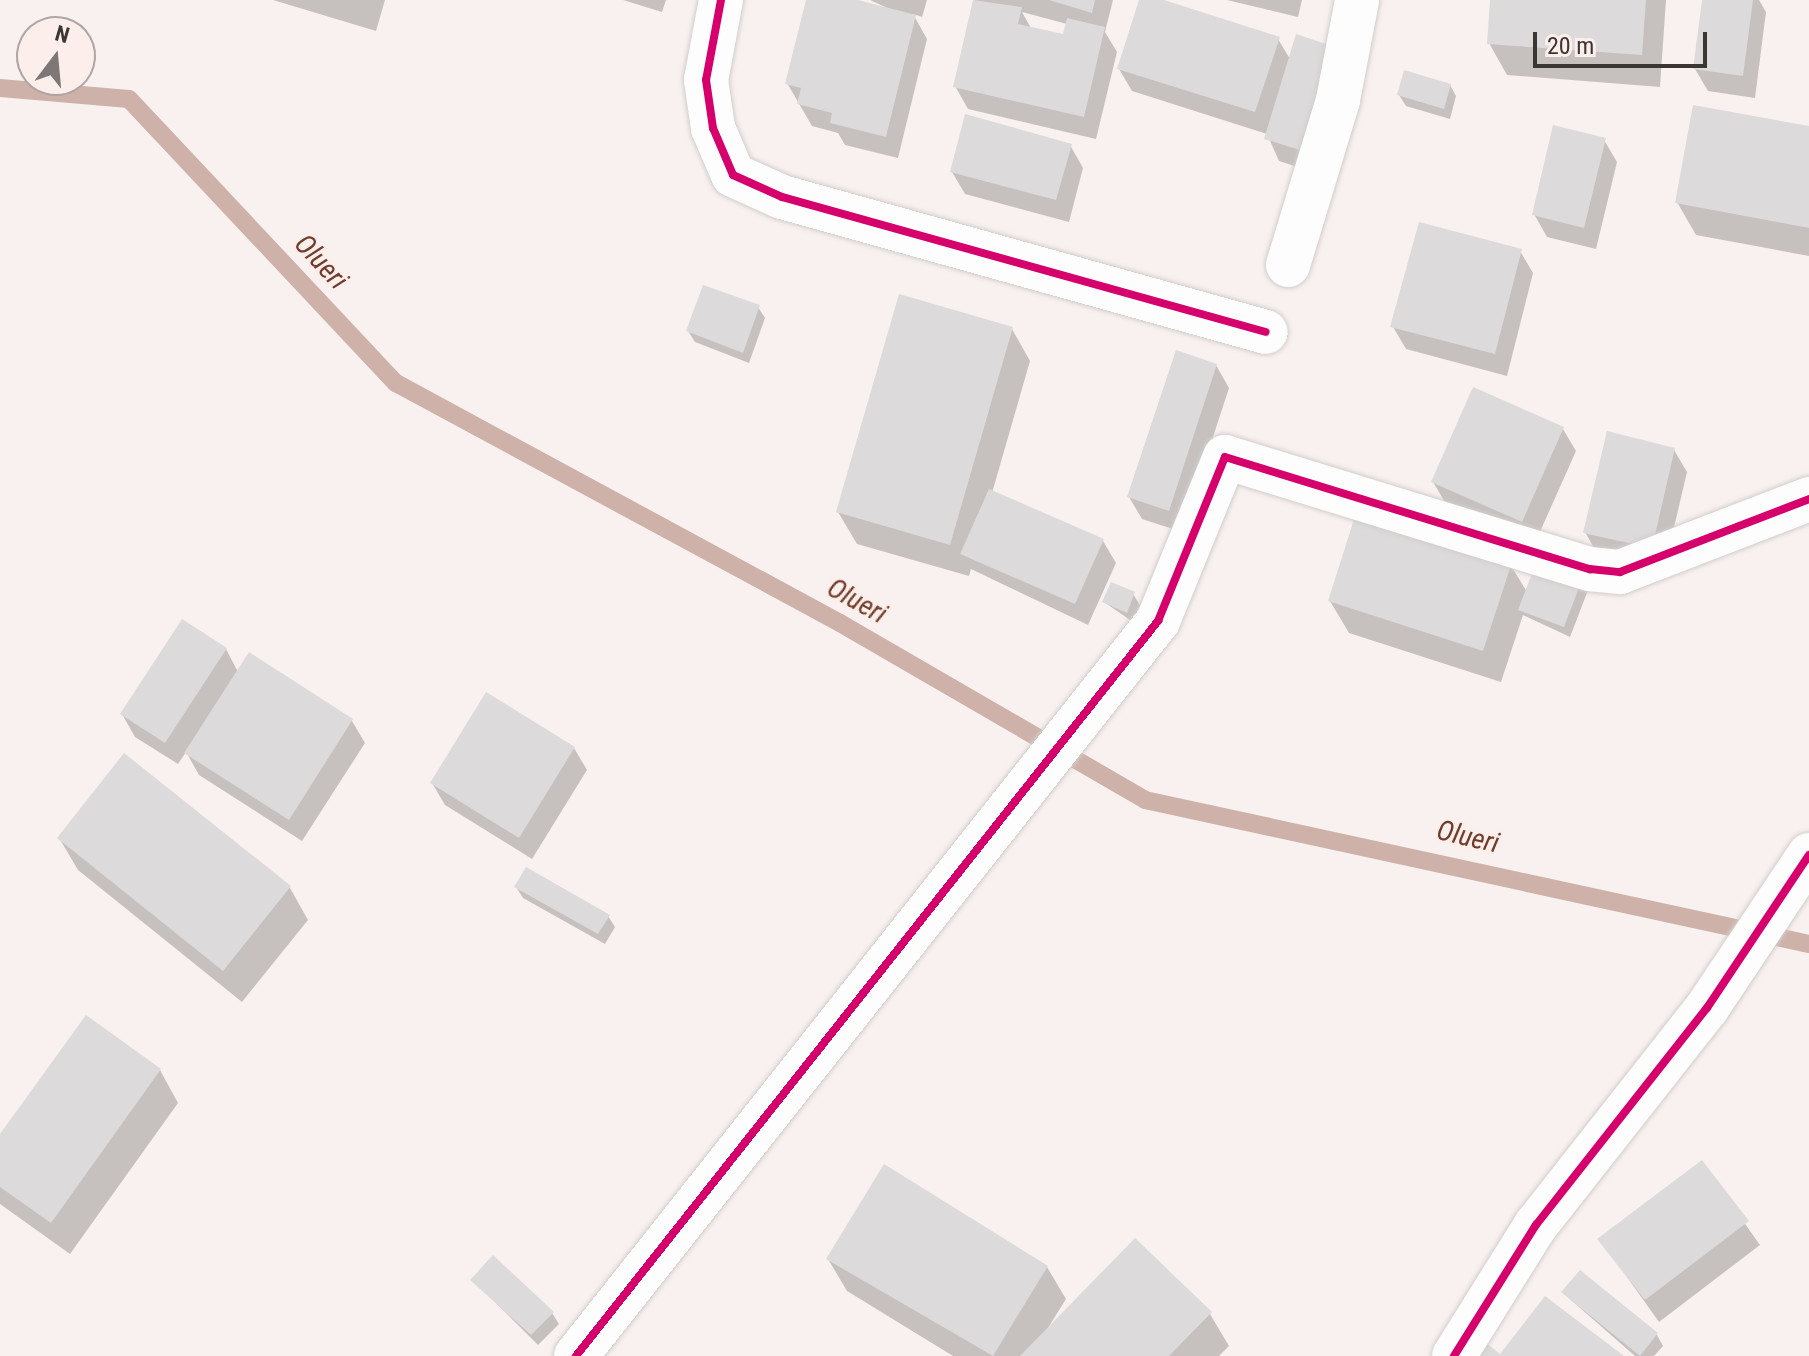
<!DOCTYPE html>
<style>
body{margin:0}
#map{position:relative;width:1809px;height:1356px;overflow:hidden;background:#f8f1ef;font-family:"Roboto Condensed",sans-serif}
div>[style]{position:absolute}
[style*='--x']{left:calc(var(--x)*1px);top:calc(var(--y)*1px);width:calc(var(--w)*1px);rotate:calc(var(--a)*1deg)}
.shadow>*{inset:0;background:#0003}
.stream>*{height:18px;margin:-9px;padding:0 9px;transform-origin:9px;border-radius:9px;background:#ceb2a9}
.building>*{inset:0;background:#dcdada}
.roads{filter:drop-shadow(0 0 2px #d2cdcb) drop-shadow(0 0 2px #d2cdcb)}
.minor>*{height:44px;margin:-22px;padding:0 22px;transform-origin:22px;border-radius:22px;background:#fefdfd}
.cycleway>*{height:8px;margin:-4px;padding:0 4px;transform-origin:4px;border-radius:4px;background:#d6006c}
span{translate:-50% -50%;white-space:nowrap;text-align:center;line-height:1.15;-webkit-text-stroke:6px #fcefeb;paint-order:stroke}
.water-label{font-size:28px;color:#703d2c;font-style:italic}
.north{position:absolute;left:16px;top:16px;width:80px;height:80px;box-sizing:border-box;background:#fcefeb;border:2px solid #afa5a2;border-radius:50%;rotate:16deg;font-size:22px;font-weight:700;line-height:32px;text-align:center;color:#3b3634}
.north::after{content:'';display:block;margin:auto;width:28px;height:36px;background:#7d7775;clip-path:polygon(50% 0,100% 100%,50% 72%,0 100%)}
.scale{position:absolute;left:1533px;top:32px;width:174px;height:36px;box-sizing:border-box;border:4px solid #3b3634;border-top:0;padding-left:10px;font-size:24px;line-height:28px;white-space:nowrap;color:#3b3634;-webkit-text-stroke:6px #fcefeb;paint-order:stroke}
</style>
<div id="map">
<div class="shadow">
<div style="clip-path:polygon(273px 0,385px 0,376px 31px)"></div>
<div style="clip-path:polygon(623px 0,666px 0,662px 12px)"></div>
<div style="clip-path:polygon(808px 0,850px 0,898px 13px,870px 0,927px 0,922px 17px,913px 14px,927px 39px,898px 158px,845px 145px,838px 133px,812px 126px,787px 83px)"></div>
<div style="clip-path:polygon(evenodd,975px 0,1113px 0,1105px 32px,1117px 52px,1096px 139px,968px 109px,955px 86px,975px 0,1022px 12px,1067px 24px,1065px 37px,1032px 30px,1022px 12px)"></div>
<div style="clip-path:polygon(1141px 0,1278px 39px,1290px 59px,1313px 172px,1279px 161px,1267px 134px,1132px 91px,1119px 69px)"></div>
<div style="clip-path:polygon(1227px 0,1302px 0,1298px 17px)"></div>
<div style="clip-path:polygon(1492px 0,1666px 0,1660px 87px,1507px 75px,1489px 43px)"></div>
<div style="clip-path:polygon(1704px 0,1759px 0,1766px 12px,1755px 98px,1708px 91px,1695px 69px)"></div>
<div style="clip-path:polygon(1450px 85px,1456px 96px,1450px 119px,1406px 106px,1399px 95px)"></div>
<div style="clip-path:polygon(1809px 128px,1809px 256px,1696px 235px,1677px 202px)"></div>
<div style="clip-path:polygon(1604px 140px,1617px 162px,1596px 249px,1547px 237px,1534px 214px)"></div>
<div style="clip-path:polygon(1070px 145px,1083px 168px,1069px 222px,965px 194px,952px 172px)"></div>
<div style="clip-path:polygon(1520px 251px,1533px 273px,1507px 376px,1406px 349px,1393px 327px)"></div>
<div style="clip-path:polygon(758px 307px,765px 318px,749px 363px,695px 342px,688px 331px)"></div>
<div style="clip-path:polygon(1012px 329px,1030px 361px,992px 493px,1103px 541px,1116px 563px,1088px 625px,971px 569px,969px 576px,857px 544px,838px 512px)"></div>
<div style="clip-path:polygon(1216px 365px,1229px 388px,1182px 532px,1142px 519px,1129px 497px)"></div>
<div style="clip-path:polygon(1563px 429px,1576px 451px,1535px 543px,1446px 504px,1433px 482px)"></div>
<div style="clip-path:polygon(1674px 450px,1687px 472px,1664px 570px,1598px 555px,1585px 532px)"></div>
<div style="clip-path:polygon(1510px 564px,1527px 592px,1590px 585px,1570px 637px,1523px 615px,1501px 682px,1349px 633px,1330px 601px)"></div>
<div style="clip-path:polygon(1133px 594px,1140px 605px,1133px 622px,1104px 602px)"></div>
<div style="clip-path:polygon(226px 649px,238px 672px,352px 721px,365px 743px,302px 841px,199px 775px,186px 752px,178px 764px,135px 737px,122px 714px)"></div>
<div style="clip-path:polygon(574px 748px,587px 770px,532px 859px,445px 805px,432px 783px)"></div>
<div style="clip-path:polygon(124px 756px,290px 888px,308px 920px,242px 1002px,78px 870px,59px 838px)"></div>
<div style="clip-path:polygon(516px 887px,608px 916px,615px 927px,605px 944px,523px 898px)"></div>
<div style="clip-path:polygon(160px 1070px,178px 1103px,70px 1254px,0 1204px,0 1137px)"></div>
<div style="clip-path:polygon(1702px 1163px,1760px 1245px,1659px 1322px,1600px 1239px)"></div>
<div style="clip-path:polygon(828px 1259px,1047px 1267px,1066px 1299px,1048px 1328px,1210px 1314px,1229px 1346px,1219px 1356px,953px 1356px,847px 1291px)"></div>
<div style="clip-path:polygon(473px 1280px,552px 1313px,559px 1324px,538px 1345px)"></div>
<div style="clip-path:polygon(1563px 1293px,1657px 1335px,1663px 1346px,1654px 1356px,1635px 1356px)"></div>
</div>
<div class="stream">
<div style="--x:0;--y:88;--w:129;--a:4.9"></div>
<div style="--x:129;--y:99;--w:390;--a:46.8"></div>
<div style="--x:396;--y:383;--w:505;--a:28.39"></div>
<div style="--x:840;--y:623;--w:353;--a:30.1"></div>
<div style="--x:1145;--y:800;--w:679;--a:12.24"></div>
</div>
<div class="building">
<div style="clip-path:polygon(806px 0,858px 0,916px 15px,886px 137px,830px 123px,832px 113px,797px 104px,801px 88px,785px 84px)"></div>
<div style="clip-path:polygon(973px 0,1022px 7px,1018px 24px,1063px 34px,1067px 18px,1105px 27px,1084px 117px,953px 87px)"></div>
<div style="clip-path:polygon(1049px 0,1095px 0,1092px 13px)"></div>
<div style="clip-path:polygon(1139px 0,1164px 0,1280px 37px,1255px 112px,1117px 69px)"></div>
<div style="clip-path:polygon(1490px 0,1646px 0,1642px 55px,1487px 44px)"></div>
<div style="clip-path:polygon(1702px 0,1753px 0,1743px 76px,1693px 69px)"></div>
<div style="clip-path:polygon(1296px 34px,1332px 46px,1300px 150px,1264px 139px)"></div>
<div style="clip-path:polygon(1404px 70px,1451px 84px,1444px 109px,1397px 95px)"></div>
<div style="clip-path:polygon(1693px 105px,1809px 126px,1809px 228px,1675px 203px)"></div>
<div style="clip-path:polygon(965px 114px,1072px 144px,1056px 200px,950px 172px)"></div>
<div style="clip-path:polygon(1553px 125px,1606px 138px,1584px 228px,1532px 215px)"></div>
<div style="clip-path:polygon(1419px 222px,1522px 249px,1495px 354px,1390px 327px)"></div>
<div style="clip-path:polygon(703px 285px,760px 305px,743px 353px,686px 331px)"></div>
<div style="clip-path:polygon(899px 294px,1013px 327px,950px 545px,836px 512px)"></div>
<div style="clip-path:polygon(1176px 350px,1217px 364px,1169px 511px,1127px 497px)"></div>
<div style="clip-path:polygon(1473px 387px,1564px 427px,1522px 522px,1431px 482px)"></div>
<div style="clip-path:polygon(1607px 431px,1675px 448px,1652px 548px,1583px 533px)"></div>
<div style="clip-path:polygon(989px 489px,1104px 539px,1075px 604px,960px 554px)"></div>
<div style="clip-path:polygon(1356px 513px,1512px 562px,1483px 651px,1328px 601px)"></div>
<div style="clip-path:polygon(1539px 555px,1585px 572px,1564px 627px,1518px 610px)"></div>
<div style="clip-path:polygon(1111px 582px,1135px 592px,1127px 613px,1102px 602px)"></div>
<div style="clip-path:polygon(182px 619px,227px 648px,165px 743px,120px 714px)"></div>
<div style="clip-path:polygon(249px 652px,353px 719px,289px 820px,184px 753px)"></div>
<div style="clip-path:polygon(486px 692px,575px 747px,519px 838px,430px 783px)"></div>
<div style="clip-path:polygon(124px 753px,291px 886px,223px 971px,57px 838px)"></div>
<div style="clip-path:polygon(526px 867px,610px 915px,598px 934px,514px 887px)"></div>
<div style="clip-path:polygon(86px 1015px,161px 1069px,51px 1223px,0 1187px,0 1134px)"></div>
<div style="clip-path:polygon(1702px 1160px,1749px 1221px,1645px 1300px,1597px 1239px)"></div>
<div style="clip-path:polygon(884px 1164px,1048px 1266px,993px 1356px,826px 1259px)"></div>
<div style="clip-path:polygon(1135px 1238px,1212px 1312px,1169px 1356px,1020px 1356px)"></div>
<div style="clip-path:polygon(493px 1255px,554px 1312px,531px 1335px,470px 1280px)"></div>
<div style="clip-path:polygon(1580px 1270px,1658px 1333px,1640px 1356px,1561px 1292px)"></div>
<div style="clip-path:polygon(1545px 1296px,1624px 1356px,1473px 1356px,1484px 1341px,1500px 1354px)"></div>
</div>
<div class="roads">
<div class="minor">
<div style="--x:721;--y:0;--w:81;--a:100.6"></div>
<div style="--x:706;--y:80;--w:49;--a:81.7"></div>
<div style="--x:713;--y:128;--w:51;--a:66.9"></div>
<div style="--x:733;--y:175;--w:54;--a:24.2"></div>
<div style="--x:782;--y:197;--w:502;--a:15.59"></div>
<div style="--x:1288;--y:265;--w:172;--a:-73.1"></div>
<div style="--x:1338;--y:100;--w:102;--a:-79.2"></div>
<div style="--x:576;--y:1356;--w:938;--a:-51.63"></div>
<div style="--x:1158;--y:621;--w:177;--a:-67.8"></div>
<div style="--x:1225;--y:457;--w:382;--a:17.1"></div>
<div style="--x:1590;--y:569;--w:30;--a:6"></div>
<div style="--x:1620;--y:572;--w:203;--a:-21.1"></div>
<div style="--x:1454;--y:1356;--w:155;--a:-58"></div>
<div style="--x:1536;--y:1225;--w:276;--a:-51.8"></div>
<div style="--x:1707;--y:1008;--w:184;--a:-56.3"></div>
</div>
</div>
<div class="cycleway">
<div style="--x:721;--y:0;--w:81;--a:100.6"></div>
<div style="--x:706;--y:80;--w:49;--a:81.7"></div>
<div style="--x:713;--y:128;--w:51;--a:66.9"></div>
<div style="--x:733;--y:175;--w:54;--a:24.2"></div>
<div style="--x:782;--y:197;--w:502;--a:15.59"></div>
<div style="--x:576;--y:1356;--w:938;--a:-51.63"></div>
<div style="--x:1158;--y:621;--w:177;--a:-67.8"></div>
<div style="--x:1225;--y:457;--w:382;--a:17.1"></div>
<div style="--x:1590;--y:569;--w:30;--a:6"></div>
<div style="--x:1620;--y:572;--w:203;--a:-21.1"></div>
<div style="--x:1454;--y:1356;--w:155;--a:-58"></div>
<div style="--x:1536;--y:1225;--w:276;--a:-51.8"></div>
<div style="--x:1707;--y:1008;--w:184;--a:-56.3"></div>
</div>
<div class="water-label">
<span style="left:321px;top:262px;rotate:47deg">Olueri</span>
<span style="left:857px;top:601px;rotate:29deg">Olueri</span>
<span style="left:1468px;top:837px;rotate:13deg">Olueri</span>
</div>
<div class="north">N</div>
<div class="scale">20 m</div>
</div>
